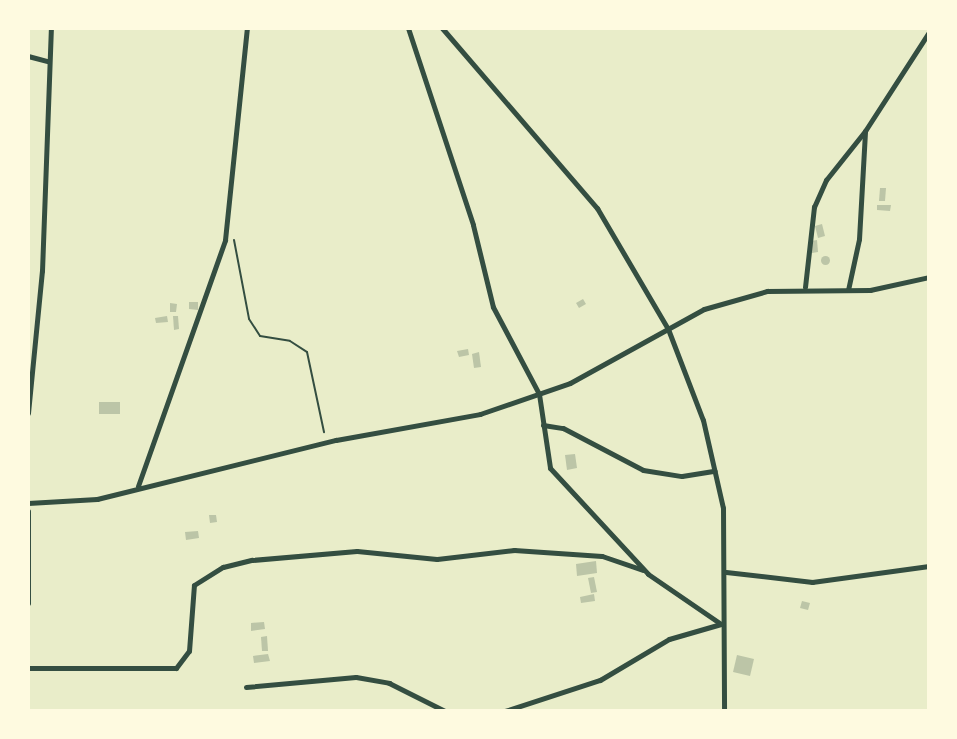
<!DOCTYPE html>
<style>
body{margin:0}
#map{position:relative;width:957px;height:739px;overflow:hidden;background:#e9edc9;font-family:Quicksand,sans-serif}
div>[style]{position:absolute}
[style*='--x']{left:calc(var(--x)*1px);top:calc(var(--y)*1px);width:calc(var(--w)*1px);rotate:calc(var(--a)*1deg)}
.building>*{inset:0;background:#bcc5a7}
.round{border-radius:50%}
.path>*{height:2px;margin:-1px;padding:0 1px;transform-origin:1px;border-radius:1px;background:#344e41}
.minor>*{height:5px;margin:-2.5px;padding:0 2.5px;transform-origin:2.5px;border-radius:2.5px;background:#344e41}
span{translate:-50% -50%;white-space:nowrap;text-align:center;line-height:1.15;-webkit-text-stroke:7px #fefae0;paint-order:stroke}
.frame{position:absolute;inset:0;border:30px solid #fefae0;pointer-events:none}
</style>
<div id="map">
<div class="building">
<div style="clip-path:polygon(880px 188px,886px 188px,885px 201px,879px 201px)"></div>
<div style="clip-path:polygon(877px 205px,891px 205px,890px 211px,877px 210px)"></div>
<div style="clip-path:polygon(822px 224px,825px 236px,818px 238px,815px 226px)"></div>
<div style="clip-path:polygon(817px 240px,818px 252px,812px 253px,811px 241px)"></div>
<div class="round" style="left:820.5px;top:255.5px;width:9px;height:9px"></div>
<div style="clip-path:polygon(583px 299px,586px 304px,579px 308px,576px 303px)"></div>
<div style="clip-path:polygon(189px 302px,198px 302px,198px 310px,189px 309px)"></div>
<div style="clip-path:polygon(170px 303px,177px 304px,176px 312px,170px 312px)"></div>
<div style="clip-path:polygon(167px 316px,168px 322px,156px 323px,155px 318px)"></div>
<div style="clip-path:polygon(173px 316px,178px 316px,179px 329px,174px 330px)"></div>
<div style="clip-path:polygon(468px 349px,469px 355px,459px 357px,457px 351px)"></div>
<div style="clip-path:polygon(479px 352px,481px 367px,474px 368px,472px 354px)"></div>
<div style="clip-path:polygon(99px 402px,120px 402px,120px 414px,99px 414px)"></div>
<div style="clip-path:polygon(575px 454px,577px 468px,567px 470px,565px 455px)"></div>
<div style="clip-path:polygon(209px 515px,216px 515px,217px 522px,210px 523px)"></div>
<div style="clip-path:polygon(198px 531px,199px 538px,186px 540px,185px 532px)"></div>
<div style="clip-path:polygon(596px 561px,597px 573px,577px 576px,576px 564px)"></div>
<div style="clip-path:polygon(594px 577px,597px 592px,591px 593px,588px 578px)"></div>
<div style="clip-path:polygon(594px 594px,595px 601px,581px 603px,580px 597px)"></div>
<div style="clip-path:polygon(802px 601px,810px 603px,808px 610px,800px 608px)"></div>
<div style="clip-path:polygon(264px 622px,265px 629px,251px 631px,251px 623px)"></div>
<div style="clip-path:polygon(267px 636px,268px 651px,262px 651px,261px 637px)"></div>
<div style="clip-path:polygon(268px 654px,270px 661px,254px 663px,253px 656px)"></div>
<div style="clip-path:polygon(737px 655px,754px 659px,750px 676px,733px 672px)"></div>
</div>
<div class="path">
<div style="--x:234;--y:240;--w:80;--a:79.2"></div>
<div style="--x:249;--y:319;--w:20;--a:57"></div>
<div style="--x:260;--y:336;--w:30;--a:9"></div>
<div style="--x:290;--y:341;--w:20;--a:33"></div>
<div style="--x:307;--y:352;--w:82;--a:78"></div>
</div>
<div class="minor">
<div style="--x:408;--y:28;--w:207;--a:71.7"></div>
<div style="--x:473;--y:225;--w:84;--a:76.3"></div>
<div style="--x:493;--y:307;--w:98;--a:62.1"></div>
<div style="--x:539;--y:394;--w:75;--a:81.5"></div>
<div style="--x:550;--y:468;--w:144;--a:47.2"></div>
<div style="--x:648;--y:574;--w:88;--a:34.4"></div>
<div style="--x:442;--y:28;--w:238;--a:49.3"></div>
<div style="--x:597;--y:208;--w:140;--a:59.6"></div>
<div style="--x:668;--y:329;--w:97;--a:69"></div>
<div style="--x:703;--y:420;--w:90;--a:77.2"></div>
<div style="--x:723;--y:508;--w:203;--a:89.7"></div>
<div style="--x:28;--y:56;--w:20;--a:15"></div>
<div style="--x:805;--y:287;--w:81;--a:-83.6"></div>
<div style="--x:814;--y:207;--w:30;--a:-66"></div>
<div style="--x:826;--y:180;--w:63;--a:-51.5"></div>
<div style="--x:848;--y:290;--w:52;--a:-77.8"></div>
<div style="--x:859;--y:239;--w:108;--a:-86.8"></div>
<div style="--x:865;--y:131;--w:118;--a:-57.1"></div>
<div style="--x:28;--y:413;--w:143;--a:-84.4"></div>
<div style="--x:42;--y:271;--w:243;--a:-87.9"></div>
<div style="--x:543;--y:425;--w:20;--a:9"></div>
<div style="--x:563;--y:428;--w:90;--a:27.7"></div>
<div style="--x:643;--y:470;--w:39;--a:9"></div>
<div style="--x:682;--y:476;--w:33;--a:-9"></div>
<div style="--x:138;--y:486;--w:261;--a:-70.5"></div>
<div style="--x:225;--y:240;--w:213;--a:-84.1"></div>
<div style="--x:28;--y:503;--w:69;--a:-3.3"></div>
<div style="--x:97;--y:499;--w:246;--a:-13.9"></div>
<div style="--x:336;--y:440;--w:146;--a:-10.2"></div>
<div style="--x:480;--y:414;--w:95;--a:-19"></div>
<div style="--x:570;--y:383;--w:153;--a:-28.9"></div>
<div style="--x:704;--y:309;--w:66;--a:-15.9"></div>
<div style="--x:767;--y:291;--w:103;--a:-0.6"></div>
<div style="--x:870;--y:290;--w:60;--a:-12.4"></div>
<div style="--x:28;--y:511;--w:92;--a:90"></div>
<div style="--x:726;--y:572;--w:87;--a:6.6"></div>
<div style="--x:812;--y:582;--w:118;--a:-7.8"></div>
<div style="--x:28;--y:668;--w:148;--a:0"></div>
<div style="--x:176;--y:668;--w:21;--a:-53"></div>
<div style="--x:189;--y:651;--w:66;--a:-85.7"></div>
<div style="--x:194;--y:585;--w:34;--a:-32"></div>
<div style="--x:223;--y:567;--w:30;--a:-14"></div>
<div style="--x:252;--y:560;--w:105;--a:-4.9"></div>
<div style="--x:357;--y:551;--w:80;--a:5.7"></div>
<div style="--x:437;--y:559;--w:78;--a:-6.7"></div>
<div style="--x:514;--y:550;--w:88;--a:3.9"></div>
<div style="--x:602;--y:556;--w:43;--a:18.9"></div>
<div style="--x:246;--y:687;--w:110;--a:-5.2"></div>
<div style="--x:356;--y:677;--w:34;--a:10"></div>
<div style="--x:389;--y:683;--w:63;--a:26.6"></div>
<div style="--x:505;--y:711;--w:100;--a:-18.1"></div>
<div style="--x:600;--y:680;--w:80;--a:-30.7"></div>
<div style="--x:669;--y:639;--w:54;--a:-16.1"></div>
</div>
<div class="frame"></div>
</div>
